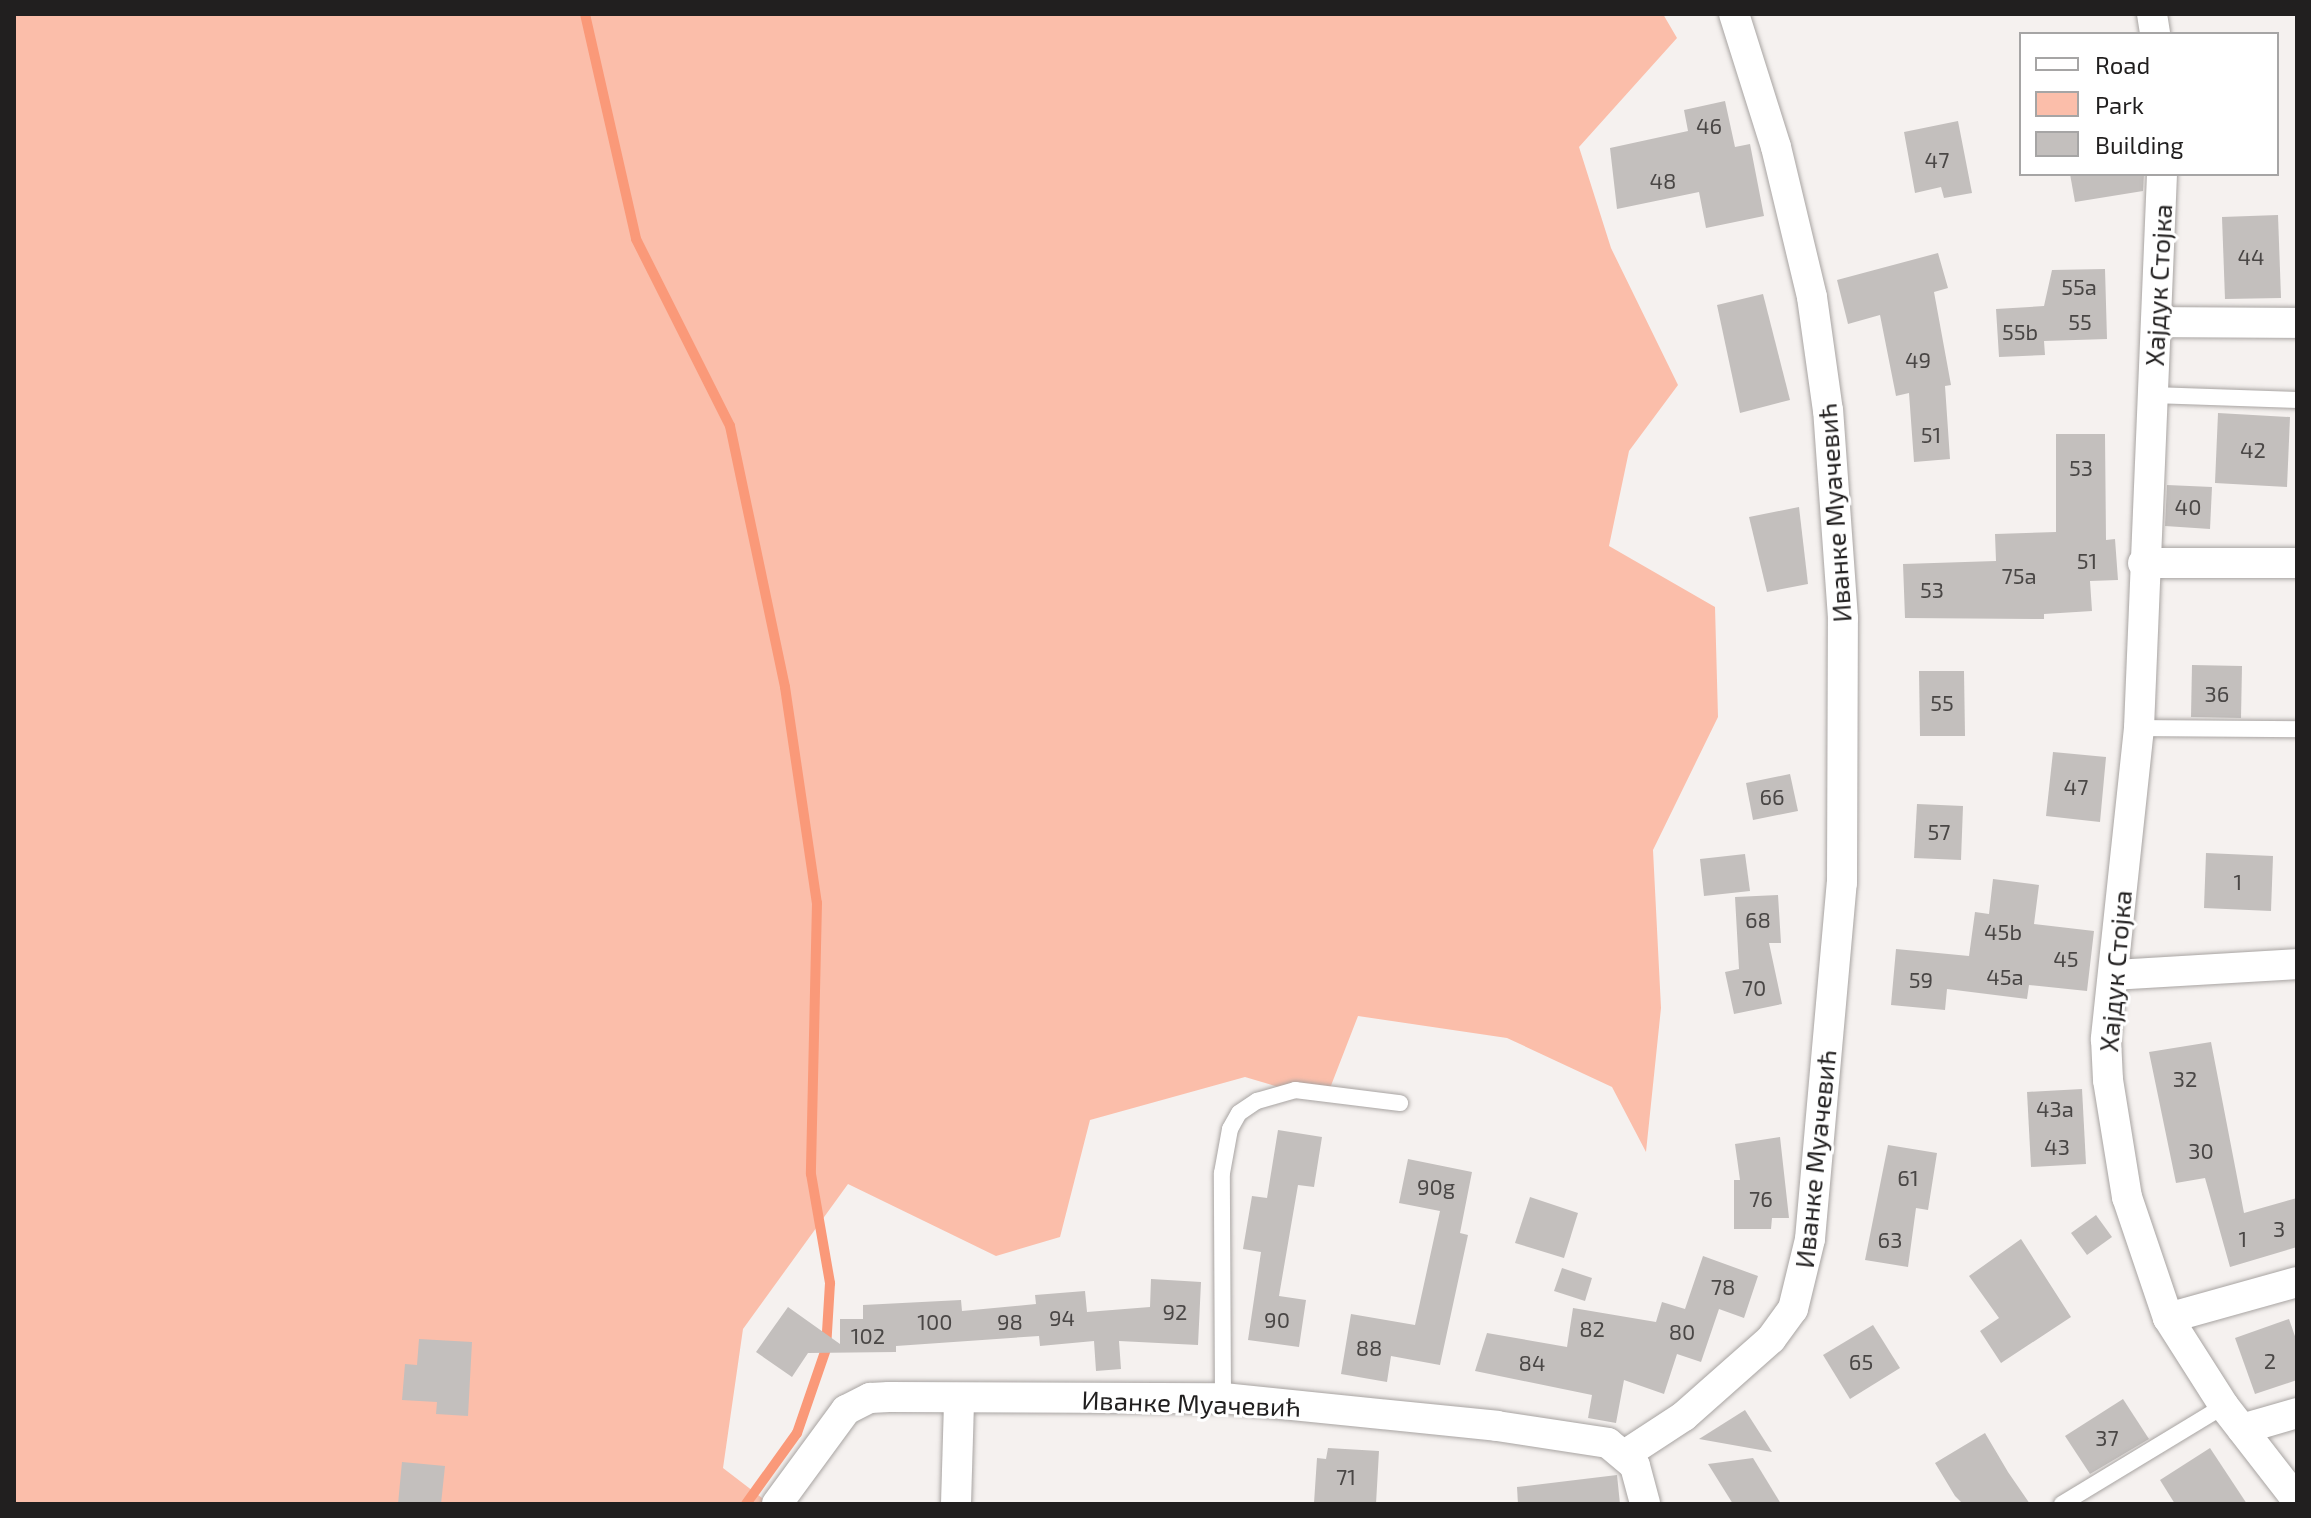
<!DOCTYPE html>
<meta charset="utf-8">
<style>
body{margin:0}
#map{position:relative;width:2311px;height:1518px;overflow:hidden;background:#f5f1ef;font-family:"Exo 2",sans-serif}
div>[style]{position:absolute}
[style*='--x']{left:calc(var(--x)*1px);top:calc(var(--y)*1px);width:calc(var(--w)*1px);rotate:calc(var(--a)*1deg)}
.green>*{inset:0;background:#fbbeaa}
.stream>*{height:10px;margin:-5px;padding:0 5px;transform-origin:5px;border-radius:5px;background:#fa9979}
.building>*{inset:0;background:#c3bfbd}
.roads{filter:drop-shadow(0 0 2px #a8a4a2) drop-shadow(0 0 2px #a8a4a2)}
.service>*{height:16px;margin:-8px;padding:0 8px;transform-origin:8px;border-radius:8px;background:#fff}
.minor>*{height:30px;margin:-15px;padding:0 15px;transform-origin:15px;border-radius:15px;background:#fff}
span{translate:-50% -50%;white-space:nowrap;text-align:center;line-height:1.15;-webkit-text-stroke:6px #fff;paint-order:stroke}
.number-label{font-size:22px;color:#4a4746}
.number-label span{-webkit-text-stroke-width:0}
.street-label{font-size:26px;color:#211f1f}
.frame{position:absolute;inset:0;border:16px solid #211f1f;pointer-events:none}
.legend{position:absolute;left:2019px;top:32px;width:260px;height:144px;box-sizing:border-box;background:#fff;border:2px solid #a6a5a5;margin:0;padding:10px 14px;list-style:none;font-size:24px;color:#211f1f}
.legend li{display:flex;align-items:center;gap:16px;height:40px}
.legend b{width:40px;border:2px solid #a6a5a5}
</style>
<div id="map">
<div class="green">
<div style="clip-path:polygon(14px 14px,1663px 14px,1677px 38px,1579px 147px,1611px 248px,1678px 385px,1629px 451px,1609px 546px,1715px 607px,1718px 717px,1653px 850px,1661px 1008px,1646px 1152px,1612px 1087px,1507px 1038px,1358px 1016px,1325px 1101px,1245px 1077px,1090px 1120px,1060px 1237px,996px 1256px,848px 1184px,743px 1329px,723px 1468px,770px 1504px,14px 1504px)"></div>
</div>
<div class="stream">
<div style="--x:585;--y:14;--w:231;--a:77.2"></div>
<div style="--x:636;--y:239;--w:209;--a:63.3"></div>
<div style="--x:730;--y:426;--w:267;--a:78.1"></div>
<div style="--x:785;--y:687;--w:218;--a:81.6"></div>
<div style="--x:817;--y:903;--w:271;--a:91.3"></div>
<div style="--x:811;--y:1174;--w:111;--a:80.1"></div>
<div style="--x:830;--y:1283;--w:66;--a:93.5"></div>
<div style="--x:826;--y:1349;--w:89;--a:109"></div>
<div style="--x:797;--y:1433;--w:87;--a:125.7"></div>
</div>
<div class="building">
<div style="clip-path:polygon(1725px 101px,1735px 147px,1750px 144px,1764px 216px,1706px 228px,1699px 192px,1617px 209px,1610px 148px,1688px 131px,1684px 110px)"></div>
<div style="clip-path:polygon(1958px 121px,1972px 193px,1944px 198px,1941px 187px,1915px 193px,1904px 132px)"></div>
<div style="clip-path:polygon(2070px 174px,2144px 174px,2143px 191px,2075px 202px)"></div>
<div style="clip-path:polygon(2278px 215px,2281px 298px,2225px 299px,2222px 217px)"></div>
<div style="clip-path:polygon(1938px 253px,1948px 288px,1934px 292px,1951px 385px,1945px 386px,1950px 459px,1914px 462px,1909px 393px,1896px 396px,1880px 315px,1848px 324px,1837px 280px)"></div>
<div style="clip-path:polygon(2105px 269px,2107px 339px,2044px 341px,2045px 355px,1999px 357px,1996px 309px,2044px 306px,2052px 270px)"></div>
<div style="clip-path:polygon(1763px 294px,1790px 400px,1740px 413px,1717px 305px)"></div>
<div style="clip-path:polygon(2218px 413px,2290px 417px,2287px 487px,2215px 483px)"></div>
<div style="clip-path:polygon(2056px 434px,2105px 434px,2106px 540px,2115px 539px,2118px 580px,2090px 581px,2092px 611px,2044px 614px,2044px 619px,1905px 618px,1903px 564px,1996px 561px,1995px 534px,2056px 532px)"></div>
<div style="clip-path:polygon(2167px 485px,2212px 487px,2210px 529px,2165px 526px)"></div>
<div style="clip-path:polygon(1799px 507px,1808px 584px,1767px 592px,1749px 517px)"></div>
<div style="clip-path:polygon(2192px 665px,2242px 666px,2241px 718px,2191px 717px)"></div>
<div style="clip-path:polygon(1919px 671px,1964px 671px,1965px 736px,1920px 736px)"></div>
<div style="clip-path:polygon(2053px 752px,2106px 757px,2100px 822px,2046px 816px)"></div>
<div style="clip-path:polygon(1790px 774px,1798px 811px,1753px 820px,1746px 783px)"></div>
<div style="clip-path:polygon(1917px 804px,1963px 806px,1961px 860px,1914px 858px)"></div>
<div style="clip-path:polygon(2206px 853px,2273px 856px,2271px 911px,2204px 908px)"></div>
<div style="clip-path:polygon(1745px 854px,1750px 891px,1704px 896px,1700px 859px)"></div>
<div style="clip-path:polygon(1993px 879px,2039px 885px,2034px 924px,2094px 931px,2087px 991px,2029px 985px,2027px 999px,1947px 989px,1945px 1010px,1891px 1005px,1896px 949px,1969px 956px,1975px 912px,1989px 914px)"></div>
<div style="clip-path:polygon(1778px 895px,1781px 943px,1769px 943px,1782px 1004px,1734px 1014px,1725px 972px,1739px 969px,1735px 897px)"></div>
<div style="clip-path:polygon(2211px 1042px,2244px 1213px,2297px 1198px,2297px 1247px,2230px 1267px,2205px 1178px,2176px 1183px,2149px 1052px)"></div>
<div style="clip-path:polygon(2082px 1089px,2086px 1164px,2031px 1167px,2027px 1092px)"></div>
<div style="clip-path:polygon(1278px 1130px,1322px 1137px,1314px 1187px,1298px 1185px,1279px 1296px,1306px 1300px,1299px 1347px,1248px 1340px,1261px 1252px,1243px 1249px,1252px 1196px,1267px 1198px)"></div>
<div style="clip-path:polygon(1780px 1137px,1789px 1218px,1772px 1218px,1771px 1229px,1734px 1229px,1734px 1180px,1740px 1180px,1735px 1144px)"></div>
<div style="clip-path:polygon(1888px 1145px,1937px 1153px,1928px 1210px,1916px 1208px,1908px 1267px,1865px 1260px)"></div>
<div style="clip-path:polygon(1408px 1159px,1472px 1172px,1460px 1233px,1468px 1235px,1440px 1365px,1391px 1356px,1387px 1382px,1341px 1374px,1351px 1314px,1415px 1325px,1440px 1211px,1399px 1203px)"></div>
<div style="clip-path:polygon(1530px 1197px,1578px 1213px,1564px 1258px,1515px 1243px)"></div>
<div style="clip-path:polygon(2096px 1215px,2112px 1237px,2087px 1255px,2071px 1233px)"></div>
<div style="clip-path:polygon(2021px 1239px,2071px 1317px,2001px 1363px,1980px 1331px,1999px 1318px,1969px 1276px)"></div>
<div style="clip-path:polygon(1703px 1256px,1758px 1276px,1744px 1318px,1719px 1309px,1701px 1362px,1677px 1354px,1664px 1394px,1624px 1380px,1616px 1423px,1588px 1418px,1592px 1395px,1475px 1371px,1487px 1333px,1567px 1347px,1573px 1308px,1656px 1322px,1662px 1302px,1685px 1309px)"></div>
<div style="clip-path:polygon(1562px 1268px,1592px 1278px,1585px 1301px,1554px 1291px)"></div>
<div style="clip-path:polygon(1151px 1279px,1201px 1282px,1198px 1345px,1119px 1341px,1121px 1369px,1096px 1371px,1094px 1341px,1040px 1346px,1039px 1336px,896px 1346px,896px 1352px,808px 1353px,792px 1377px,756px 1352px,788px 1307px,840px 1344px,840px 1319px,863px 1319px,863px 1305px,961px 1300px,962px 1311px,1036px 1304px,1035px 1295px,1085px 1291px,1087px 1312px,1150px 1307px)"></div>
<div style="clip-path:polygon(2289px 1319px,2297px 1342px,2297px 1380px,2255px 1394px,2235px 1338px)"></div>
<div style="clip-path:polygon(1873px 1325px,1900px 1368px,1850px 1399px,1823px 1355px)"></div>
<div style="clip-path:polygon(419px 1339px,472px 1342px,468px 1416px,436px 1414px,437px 1402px,402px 1400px,405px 1364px,417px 1365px)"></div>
<div style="clip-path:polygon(2123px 1399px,2149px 1439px,2090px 1474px,2065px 1436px)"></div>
<div style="clip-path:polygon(1745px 1410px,1772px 1452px,1699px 1439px)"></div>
<div style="clip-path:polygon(1985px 1433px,2008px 1472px,2030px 1504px,1963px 1504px,1955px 1496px,1935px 1463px)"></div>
<div style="clip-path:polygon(1328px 1448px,1379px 1451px,1376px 1504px,1314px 1503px,1317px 1458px,1326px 1459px)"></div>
<div style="clip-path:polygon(2210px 1448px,2247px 1504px,2175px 1504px,2160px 1480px)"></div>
<div style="clip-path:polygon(1753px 1458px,1781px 1504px,1733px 1504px,1708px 1464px)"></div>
<div style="clip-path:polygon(402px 1462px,445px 1466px,441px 1504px,398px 1504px)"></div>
<div style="clip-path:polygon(1617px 1475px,1620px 1504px,1518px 1504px,1517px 1487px)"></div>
</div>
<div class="roads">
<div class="service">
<div style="--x:2153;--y:395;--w:144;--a:2"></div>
<div style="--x:2139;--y:728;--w:158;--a:0.4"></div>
<div style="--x:1223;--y:1398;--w:225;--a:-90.3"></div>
<div style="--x:1222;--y:1173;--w:45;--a:-79.7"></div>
<div style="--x:1230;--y:1129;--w:18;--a:-61"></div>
<div style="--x:1239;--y:1113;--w:22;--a:-34"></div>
<div style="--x:1257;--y:1101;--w:40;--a:-16"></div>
<div style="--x:1295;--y:1090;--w:106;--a:7.1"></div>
<div style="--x:2062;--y:1504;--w:189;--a:-31.2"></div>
</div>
<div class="minor">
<div style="--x:2152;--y:14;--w:20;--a:81"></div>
<div style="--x:2162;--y:174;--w:554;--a:92.38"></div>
<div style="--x:2139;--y:728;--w:313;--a:96.1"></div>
<div style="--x:2106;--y:1039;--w:41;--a:87.2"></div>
<div style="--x:2108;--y:1080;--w:119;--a:80.8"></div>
<div style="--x:2127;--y:1197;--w:128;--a:71.3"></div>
<div style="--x:2168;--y:1318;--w:104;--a:57.5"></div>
<div style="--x:2224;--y:1406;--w:119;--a:52.2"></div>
<div style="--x:2157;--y:322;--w:140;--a:0.4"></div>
<div style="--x:2143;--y:563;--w:154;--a:0"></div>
<div style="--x:2114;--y:975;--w:183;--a:-3.4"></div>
<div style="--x:2168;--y:1318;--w:134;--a:-15.6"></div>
<div style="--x:2242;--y:1429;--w:57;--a:-16.2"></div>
<div style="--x:1626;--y:1454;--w:69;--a:-33.2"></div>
<div style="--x:1684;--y:1416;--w:116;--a:-41.5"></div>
<div style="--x:1771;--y:1339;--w:37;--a:-54"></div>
<div style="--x:1793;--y:1309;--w:72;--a:-76.3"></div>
<div style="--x:1810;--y:1239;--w:357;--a:-84.9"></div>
<div style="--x:1842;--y:883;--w:265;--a:-89.8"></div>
<div style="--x:1843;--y:618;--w:208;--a:-94.1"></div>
<div style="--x:1828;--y:411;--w:115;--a:-98"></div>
<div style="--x:1812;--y:297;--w:154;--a:-103.5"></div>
<div style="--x:1776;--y:147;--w:139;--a:-107.5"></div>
<div style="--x:777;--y:1504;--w:117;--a:-53.7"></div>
<div style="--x:846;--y:1410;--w:27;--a:-27"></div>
<div style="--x:870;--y:1398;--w:19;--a:-3"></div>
<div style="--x:889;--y:1397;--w:334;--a:0.2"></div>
<div style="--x:1223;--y:1398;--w:275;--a:5.8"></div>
<div style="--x:1497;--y:1426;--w:112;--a:8.7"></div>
<div style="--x:1608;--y:1443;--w:35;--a:40"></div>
<div style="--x:1635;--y:1466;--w:39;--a:75"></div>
<div style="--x:956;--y:1504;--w:104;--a:-88.3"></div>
</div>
</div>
<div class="number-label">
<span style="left:1709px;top:126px">46</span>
<span style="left:1937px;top:160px">47</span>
<span style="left:1663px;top:181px">48</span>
<span style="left:2251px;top:257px">44</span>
<span style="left:2079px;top:287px">55a</span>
<span style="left:2080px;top:322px">55</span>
<span style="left:2020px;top:332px">55b</span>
<span style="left:1918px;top:360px">49</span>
<span style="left:1931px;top:435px">51</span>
<span style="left:2253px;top:450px">42</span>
<span style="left:2081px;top:468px">53</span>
<span style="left:2188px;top:507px">40</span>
<span style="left:2087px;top:561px">51</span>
<span style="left:2019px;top:576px">75a</span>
<span style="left:1932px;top:590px">53</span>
<span style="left:2217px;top:694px">36</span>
<span style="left:1942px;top:703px">55</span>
<span style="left:2076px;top:787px">47</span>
<span style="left:1772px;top:797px">66</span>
<span style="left:1939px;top:832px">57</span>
<span style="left:2238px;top:882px">1</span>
<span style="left:1758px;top:920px">68</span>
<span style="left:2003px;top:932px">45b</span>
<span style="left:2066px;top:959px">45</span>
<span style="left:2005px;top:977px">45a</span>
<span style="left:1921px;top:980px">59</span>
<span style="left:1754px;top:988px">70</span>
<span style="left:2185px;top:1079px">32</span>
<span style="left:2055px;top:1109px">43a</span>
<span style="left:2057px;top:1147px">43</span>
<span style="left:2201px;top:1151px">30</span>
<span style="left:1908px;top:1178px">61</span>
<span style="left:1436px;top:1187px">90g</span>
<span style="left:1761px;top:1199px">76</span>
<span style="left:2279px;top:1229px">3</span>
<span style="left:2243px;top:1239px">1</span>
<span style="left:1890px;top:1240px">63</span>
<span style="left:1723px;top:1287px">78</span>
<span style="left:1175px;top:1312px">92</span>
<span style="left:1062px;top:1318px">94</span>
<span style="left:1277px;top:1320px">90</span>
<span style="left:935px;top:1322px">100</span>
<span style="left:1010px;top:1322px">98</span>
<span style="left:1592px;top:1329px">82</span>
<span style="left:1682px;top:1332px">80</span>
<span style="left:868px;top:1336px">102</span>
<span style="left:1369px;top:1348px">88</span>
<span style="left:2270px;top:1361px">2</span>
<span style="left:1861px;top:1362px">65</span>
<span style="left:1532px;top:1363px">84</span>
<span style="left:2107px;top:1438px">37</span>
<span style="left:1346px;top:1477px">71</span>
</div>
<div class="street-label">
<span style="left:2158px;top:285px;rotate:-87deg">Хајдук Стојка</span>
<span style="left:1834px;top:513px;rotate:-94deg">Иванке Муачевић</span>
<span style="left:2115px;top:971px;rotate:-85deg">Хајдук Стојка</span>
<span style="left:1815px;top:1159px;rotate:-84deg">Иванке Муачевић</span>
<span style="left:1191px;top:1403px;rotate:2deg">Иванке Муачевић</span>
</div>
<div class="frame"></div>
<ul class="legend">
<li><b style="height:10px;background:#fff"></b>Road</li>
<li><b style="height:22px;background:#fbbeaa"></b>Park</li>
<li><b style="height:22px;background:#c3bfbd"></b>Building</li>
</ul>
</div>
